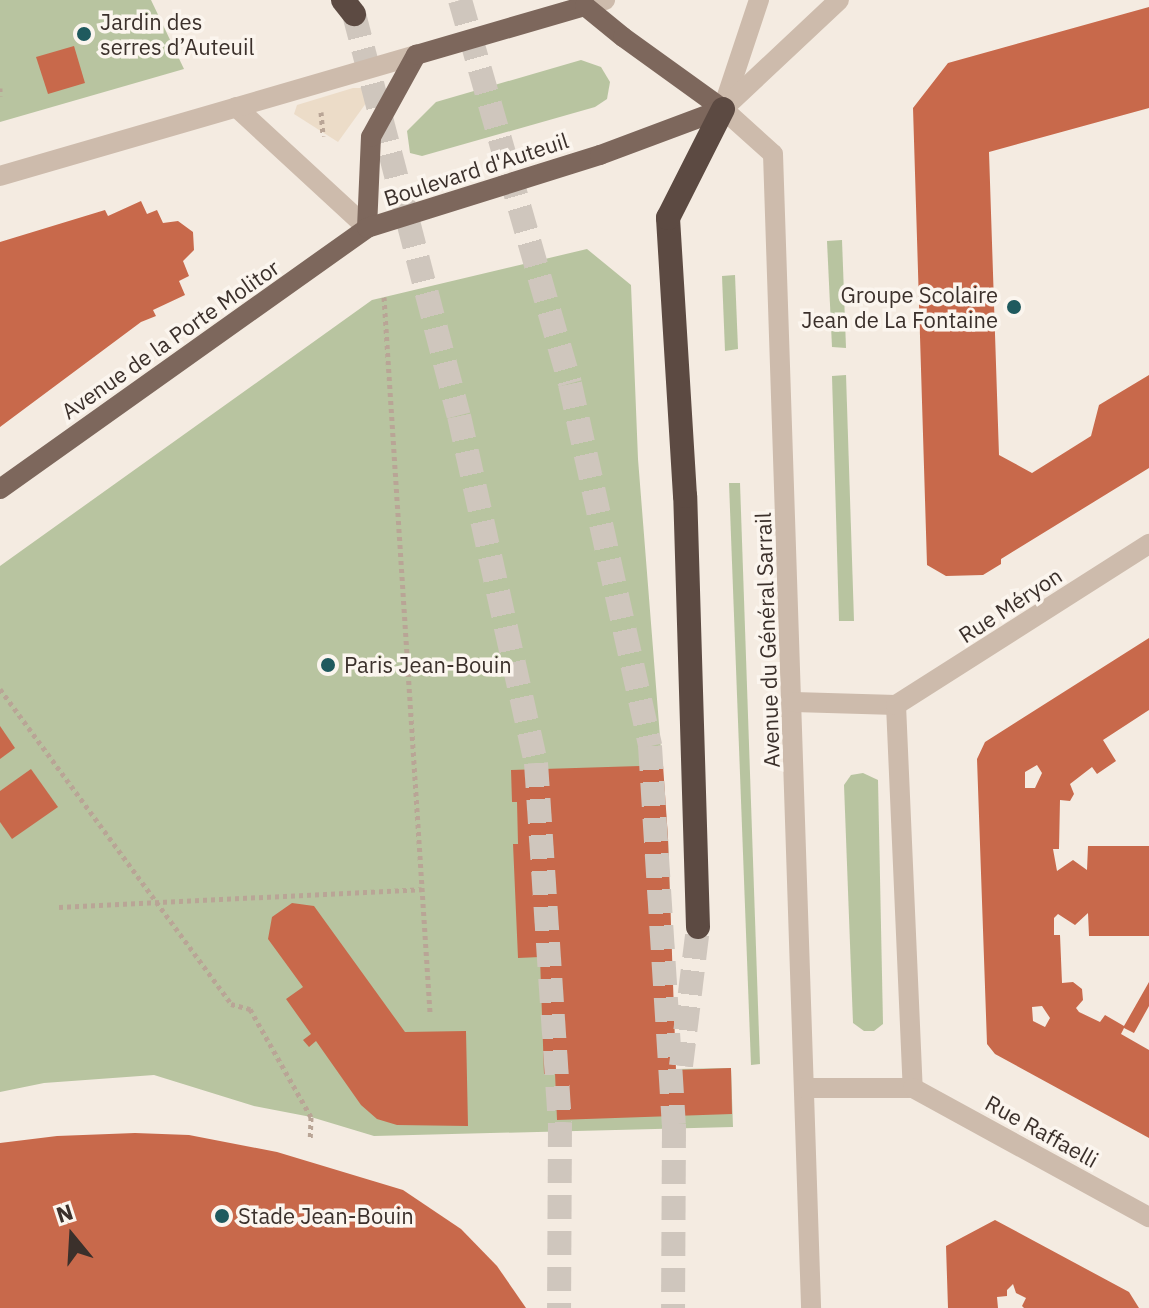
<!DOCTYPE html>
<meta charset="utf-8">
<style>
body{margin:0}
#map{position:relative;width:1149px;height:1308px;overflow:hidden;background:#f4ebe1;font-family:"IBM Plex Sans",sans-serif}
div>[style]{position:absolute}
[style*='--x']{left:calc(var(--x)*1px);top:calc(var(--y)*1px);width:calc(var(--w)*1px);rotate:calc(var(--a)*1deg)}
.green>*{inset:0;background:#b8c4a0}
.plaza>*{inset:0;background:#ecdcc8}
.building>*{inset:0;background:#c8694b}
.highway-tunnel>*{height:24px;margin-top:-12px;transform-origin:0;background:repeating-linear-gradient(90deg,#cfc6bd 0 24px,transparent 0 36px)}
.path>*{height:5px;margin-top:-2.5px;transform-origin:0;background:repeating-linear-gradient(90deg,#b9a596 0 4px,transparent 0 8px)}
.minor>*{height:20px;margin:-10px;padding:0 10px;transform-origin:10px;border-radius:10px;background:#cdbbac}
.major>*{height:20px;margin:-10px;padding:0 10px;transform-origin:10px;border-radius:10px;background:#7d675c}
.highway>*{height:24px;margin:-12px;padding:0 12px;transform-origin:12px;border-radius:12px;background:#5c4a42}
.dots>*{width:22px;height:22px;translate:-50% -50%;box-sizing:border-box;border:4px solid #fbf5ee;border-radius:50%}
span{translate:-50% -50%;white-space:nowrap;text-align:center;line-height:1.15;-webkit-text-stroke:7px #fbf5ee;paint-order:stroke}
.poi-label{font-size:22px;color:#3b302b}
.left{translate:0 -50%;text-align:left}
.right{translate:-100% -50%;text-align:right}
.street-label{font-size:22px;color:#3b302b}
.north{position:absolute;left:32px;top:1196px;width:80px;height:80px;-webkit-text-stroke:6px #fbf5ee;paint-order:stroke;rotate:342deg;font-size:22px;font-weight:700;line-height:32px;text-align:center;color:#3b302b}
.north::after{content:'';display:block;margin:auto;width:28px;height:36px;background:#3b302b;clip-path:polygon(50% 0,100% 100%,50% 72%,0 100%)}
</style>
<div id="map">
<div class="green">
<div style="clip-path:polygon(0 0,151px 0,184px 69px,0 122px)"></div>
<div style="clip-path:polygon(581px 60px,601px 67px,610px 82px,607px 99px,595px 107px,422px 156px,410px 153px,407px 131px,436px 102px)"></div>
<div style="clip-path:polygon(842px 240px,846px 348px,832px 347px,827px 241px)"></div>
<div style="clip-path:polygon(587px 249px,631px 285px,638px 459px,668px 838px,675px 1069px,731px 1068px,733px 1127px,374px 1136px,311px 1117px,254px 1106px,154px 1075px,44px 1083px,0 1092px,0 566px,372px 300px)"></div>
<div style="clip-path:polygon(735px 275px,738px 349px,725px 351px,722px 276px)"></div>
<div style="clip-path:polygon(846px 375px,854px 621px,839px 621px,832px 376px)"></div>
<div style="clip-path:polygon(729px 483px,740px 483px,760px 1064px,751px 1065px)"></div>
<div style="clip-path:polygon(863px 773px,878px 780px,883px 1024px,874px 1031px,864px 1031px,853px 1023px,844px 785px,851px 775px)"></div>
</div>
<div class="plaza">
<div style="clip-path:polygon(353px 88px,362px 88px,369px 99px,338px 142px,294px 114px,297px 105px)"></div>
</div>
<div class="building">
<div style="clip-path:polygon(1149px 7px,1149px 108px,989px 152px,999px 455px,1032px 473px,1091px 436px,1099px 405px,1149px 375px,1149px 468px,1001px 559px,1001px 564px,983px 575px,946px 576px,927px 565px,913px 108px,948px 63px)"></div>
<div style="clip-path:polygon(74px 46px,85px 83px,48px 94px,36px 57px)"></div>
<div style="clip-path:polygon(141px 201px,147px 214px,157px 210px,163px 223px,178px 221px,193px 232px,194px 250px,183px 261px,189px 276px,179px 281px,185px 295px,153px 310px,156px 316px,141px 322px,0 427px,0 242px,105px 210px,108px 216px)"></div>
<div style="clip-path:polygon(evenodd,1149px 638px,1149px 710px,1103px 740px,1116px 761px,1097px 774px,1092px 767px,1070px 784px,1074px 794px,1070px 801px,1060px 800px,1059px 849px,1053px 849px,1057px 871px,1073px 860px,1087px 870px,1088px 846px,1149px 846px,1149px 936px,1089px 936px,1088px 913px,1075px 925px,1058px 914px,1054px 918px,1054px 935px,1060px 935px,1062px 983px,1073px 982px,1082px 989px,1083px 1000px,1076px 1008px,1079px 1012px,1100px 1022px,1105px 1015px,1124px 1026px,1149px 982px,1149px 1006px,1134px 1033px,1124px 1028px,1121px 1034px,1149px 1050px,1149px 1138px,995px 1054px,987px 1044px,977px 759px,985px 742px,1149px 638px,1037px 765px,1042px 773px,1035px 788px,1025px 788px,1025px 772px,1037px 765px,1149px 638px,1042px 1006px,1050px 1018px,1045px 1027px,1033px 1021px,1032px 1007px,1042px 1006px)"></div>
<div style="clip-path:polygon(0 726px,15px 748px,0 759px)"></div>
<div style="clip-path:polygon(658px 755px,658px 765px,663px 765px,668px 838px,676px 1070px,731px 1068px,732px 1114px,557px 1120px,555px 1073px,544px 1074px,540px 957px,518px 958px,513px 844px,518px 844px,517px 802px,512px 802px,511px 770px,640px 766px,640px 756px)"></div>
<div style="clip-path:polygon(31px 769px,58px 807px,12px 839px,0 822px,0 791px)"></div>
<div style="clip-path:polygon(292px 903px,314px 906px,405px 1032px,466px 1031px,468px 1126px,397px 1125px,377px 1119px,361px 1105px,316px 1041px,309px 1047px,303px 1040px,311px 1034px,286px 999px,303px 987px,268px 939px,272px 917px)"></div>
<div style="clip-path:polygon(135px 1133px,189px 1135px,277px 1152px,403px 1190px,461px 1229px,497px 1266px,526px 1308px,0 1308px,0 1143px,57px 1136px)"></div>
<div style="clip-path:polygon(995px 1220px,1129px 1292px,1139px 1308px,1024px 1308px,1022px 1306px,1026px 1298px,1016px 1293px,1013px 1284px,1007px 1290px,1007px 1296px,997px 1297px,998px 1308px,948px 1308px,946px 1246px)"></div>
</div>
<div class="highway-tunnel">
<div style="--x:460;--y:0;--w:399;--a:74"></div>
<div style="--x:570;--y:384;--w:371;--a:77.5"></div>
<div style="--x:650;--y:746;--w:379;--a:86.4"></div>
<div style="--x:674;--y:1124;--w:184;--a:90.3"></div>
<div style="--x:354;--y:14;--w:415;--a:75.4"></div>
<div style="--x:459;--y:416;--w:355;--a:77.5"></div>
<div style="--x:536;--y:763;--w:361;--a:86.2"></div>
<div style="--x:560;--y:1123;--w:185;--a:90.3"></div>
<div style="--x:681;--y:1066;--w:140;--a:-83"></div>
</div>
<div class="path">
<div style="--x:0;--y:88;--w:8;--a:90"></div>
<div style="--x:321;--y:112;--w:24;--a:85"></div>
<div style="--x:384;--y:297;--w:717;--a:86.32"></div>
<div style="--x:0;--y:689;--w:391;--a:53.7"></div>
<div style="--x:231;--y:1004;--w:20;--a:15"></div>
<div style="--x:250;--y:1009;--w:124;--a:60.5"></div>
<div style="--x:311;--y:1117;--w:23;--a:92"></div>
<div style="--x:59;--y:907;--w:363;--a:-2.8"></div>
</div>
<div class="minor">
<div style="--x:585;--y:6;--w:21;--a:-17"></div>
<div style="--x:724;--y:105;--w:111;--a:-71.6"></div>
<div style="--x:236;--y:107;--w:178;--a:42.7"></div>
<div style="--x:723;--y:109;--w:67;--a:42"></div>
<div style="--x:773;--y:154;--w:1155;--a:88.11"></div>
<div style="--x:723;--y:109;--w:159;--a:-43.2"></div>
<div style="--x:0;--y:176;--w:433;--a:-16.2"></div>
<div style="--x:794;--y:702;--w:102;--a:1.7"></div>
<div style="--x:896;--y:705;--w:383;--a:87.5"></div>
<div style="--x:896;--y:705;--w:300;--a:-32.5"></div>
<div style="--x:804;--y:1088;--w:109;--a:0"></div>
<div style="--x:913;--y:1088;--w:269;--a:28.7"></div>
</div>
<div class="major">
<div style="--x:367;--y:228;--w:91;--a:-87.5"></div>
<div style="--x:371;--y:137;--w:94;--a:-61.2"></div>
<div style="--x:416;--y:55;--w:176;--a:-16.2"></div>
<div style="--x:585;--y:6;--w:49;--a:39.2"></div>
<div style="--x:623;--y:37;--w:123;--a:35.8"></div>
<div style="--x:0;--y:489;--w:450;--a:-35.4"></div>
<div style="--x:367;--y:228;--w:244;--a:-17.4"></div>
<div style="--x:600;--y:155;--w:131;--a:-20.5"></div>
</div>
<div class="highway">
<div style="--x:343;--y:0;--w:18;--a:52"></div>
<div style="--x:698;--y:927;--w:431;--a:-91.7"></div>
<div style="--x:685;--y:496;--w:279;--a:-93.5"></div>
<div style="--x:668;--y:218;--w:122;--a:-63.2"></div>
</div>
<div class="dots">
<div style="left:84px;top:34px;background:#1f5a5e"></div>
<div style="left:1014px;top:307px;background:#1f5a5e"></div>
<div style="left:328px;top:665px;background:#1f5a5e"></div>
<div style="left:222px;top:1216px;background:#1f5a5e"></div>
</div>
<div class="poi-label">
<span class="left" style="left:100px;top:34px">Jardin des<br>serres d’Auteuil</span>
<span class="right" style="left:998px;top:307px">Groupe Scolaire<br>Jean de La Fontaine</span>
<span class="left" style="left:344px;top:665px">Paris Jean-Bouin</span>
<span class="left" style="left:238px;top:1216px">Stade Jean-Bouin</span>
</div>
<div class="street-label">
<span style="left:476px;top:169px;rotate:-18deg">Boulevard d'Auteuil</span>
<span style="left:170px;top:339px;rotate:-35deg">Avenue de la Porte Molitor</span>
<span style="left:1010px;top:605px;rotate:-33deg">Rue Méryon</span>
<span style="left:767px;top:640px;rotate:-92deg">Avenue du Général Sarrail</span>
<span style="left:1042px;top:1131px;rotate:29deg">Rue Raffaelli</span>
</div>
<div class="north">N</div>
</div>
